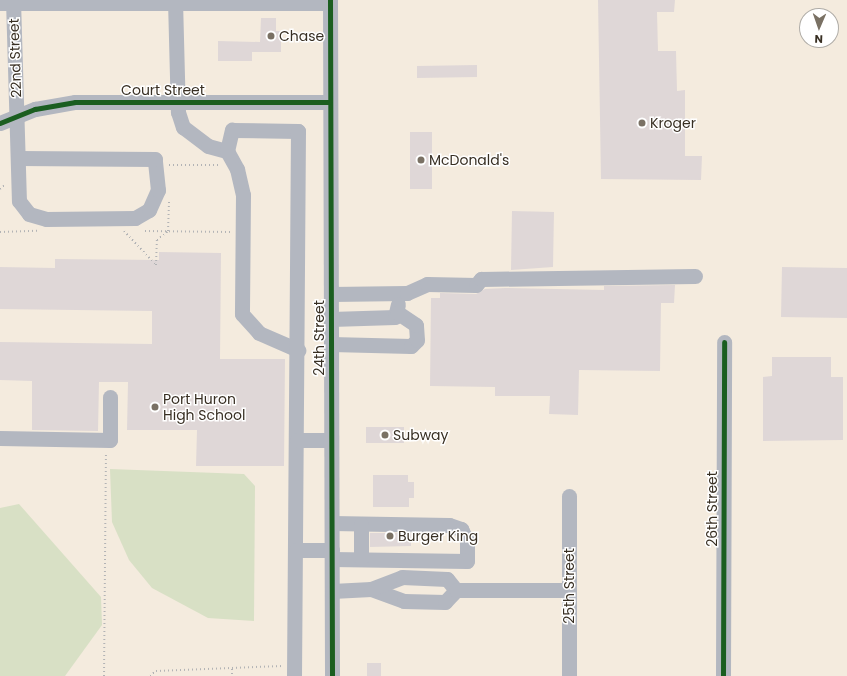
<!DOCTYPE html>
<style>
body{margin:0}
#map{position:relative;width:847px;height:676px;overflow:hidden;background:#f4ebde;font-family:Poppins,sans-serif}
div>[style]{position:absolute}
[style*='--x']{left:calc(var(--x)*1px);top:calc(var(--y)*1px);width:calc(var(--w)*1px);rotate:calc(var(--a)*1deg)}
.green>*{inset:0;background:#d8e0c5}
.building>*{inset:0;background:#dfd7d7}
.path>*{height:2px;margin-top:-1px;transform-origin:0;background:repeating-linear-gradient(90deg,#b2b3b5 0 1px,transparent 0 4px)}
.minor>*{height:15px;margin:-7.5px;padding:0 7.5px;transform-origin:7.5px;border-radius:7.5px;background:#b3b7c0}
.cycleway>*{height:5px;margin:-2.5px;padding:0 2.5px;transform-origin:2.5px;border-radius:2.5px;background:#1b5e20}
.dots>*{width:11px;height:11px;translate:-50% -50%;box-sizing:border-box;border:2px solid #fff;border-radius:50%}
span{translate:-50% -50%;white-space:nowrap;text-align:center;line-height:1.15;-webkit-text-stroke:3px #fff;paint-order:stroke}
.poi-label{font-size:14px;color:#382f23}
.left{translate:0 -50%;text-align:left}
.street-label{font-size:14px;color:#382f23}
.north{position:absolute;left:799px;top:8px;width:40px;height:40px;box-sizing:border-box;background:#fff;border:1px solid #afaca7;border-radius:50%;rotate:182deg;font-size:11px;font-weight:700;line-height:16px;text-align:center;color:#382f23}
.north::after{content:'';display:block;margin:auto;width:14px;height:18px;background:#7a7164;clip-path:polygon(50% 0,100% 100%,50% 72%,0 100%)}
</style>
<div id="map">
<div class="green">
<div style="clip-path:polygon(110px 469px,244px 474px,255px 486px,254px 621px,208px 618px,152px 588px,129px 560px,112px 522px)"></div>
<div style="clip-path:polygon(19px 504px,101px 597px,102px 625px,65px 676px,0 676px,0 508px)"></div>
</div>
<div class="building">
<div style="clip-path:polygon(598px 0,675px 0,674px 12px,657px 12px,658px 51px,676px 51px,677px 91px,685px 90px,685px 156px,702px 156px,701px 180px,601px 179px)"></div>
<div style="clip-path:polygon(261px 18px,276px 18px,276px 31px,281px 31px,281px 52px,252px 52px,252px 61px,218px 61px,218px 41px,260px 42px)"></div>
<div style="clip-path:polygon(477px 65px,477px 77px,417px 78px,417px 66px)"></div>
<div style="clip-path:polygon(410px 132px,432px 132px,432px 189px,410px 189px)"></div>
<div style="clip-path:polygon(512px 211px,554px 212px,553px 267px,511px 270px)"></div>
<div style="clip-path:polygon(159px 252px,221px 253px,220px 359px,285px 359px,284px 466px,196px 466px,197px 430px,127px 430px,128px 382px,99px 382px,98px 431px,32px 430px,32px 381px,0 380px,0 342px,152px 344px,152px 311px,0 309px,0 267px,55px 268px,55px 259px,159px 260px)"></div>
<div style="clip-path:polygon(782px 267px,847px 268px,847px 318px,781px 317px)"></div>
<div style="clip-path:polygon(675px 285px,674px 303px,661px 303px,660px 371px,579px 370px,578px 415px,549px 414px,550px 396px,495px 396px,495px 387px,430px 386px,431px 298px,440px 298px,440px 293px,476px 294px,485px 289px,505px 288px,604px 290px,604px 286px)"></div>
<div style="clip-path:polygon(772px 357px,831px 357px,831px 377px,843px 377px,843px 440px,763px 441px,763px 377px,772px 376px)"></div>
<div style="clip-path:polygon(366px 427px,404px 427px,404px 443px,366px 443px)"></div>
<div style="clip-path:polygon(373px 475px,408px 475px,408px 482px,414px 482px,414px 498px,409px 498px,409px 507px,373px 507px)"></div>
<div style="clip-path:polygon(370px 533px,411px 533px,411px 546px,370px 547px)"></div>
<div style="clip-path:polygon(367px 663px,381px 663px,381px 676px,367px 676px)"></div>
</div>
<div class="path">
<div style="--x:169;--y:165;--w:51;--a:0"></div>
<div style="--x:0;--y:189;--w:6;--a:-39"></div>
<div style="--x:124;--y:231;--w:47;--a:46.7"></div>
<div style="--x:156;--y:265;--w:25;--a:-88"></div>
<div style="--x:157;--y:240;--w:14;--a:-39"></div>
<div style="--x:168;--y:231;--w:29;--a:-88"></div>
<div style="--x:145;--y:231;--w:85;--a:0.7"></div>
<div style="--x:0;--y:232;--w:37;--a:-2"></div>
<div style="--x:232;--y:669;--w:7;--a:90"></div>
<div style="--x:104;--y:676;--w:223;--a:-89.5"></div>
<div style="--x:150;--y:676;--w:8;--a:-40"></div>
<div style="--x:156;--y:671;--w:127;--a:-2.3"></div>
</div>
<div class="minor">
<div style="--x:13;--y:0;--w:201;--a:88.3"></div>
<div style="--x:19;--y:201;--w:16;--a:52"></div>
<div style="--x:29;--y:214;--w:18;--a:16"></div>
<div style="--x:46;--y:219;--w:89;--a:-0.6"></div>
<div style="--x:135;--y:218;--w:16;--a:-30"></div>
<div style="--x:149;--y:210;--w:22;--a:-66"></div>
<div style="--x:158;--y:190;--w:31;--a:-96"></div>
<div style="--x:155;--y:159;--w:137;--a:-179.6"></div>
<div style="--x:175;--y:0;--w:112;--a:88.5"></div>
<div style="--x:178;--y:112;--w:16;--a:72"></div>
<div style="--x:183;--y:127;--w:31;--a:37"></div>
<div style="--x:208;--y:146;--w:20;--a:15"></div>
<div style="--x:227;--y:151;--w:21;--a:61"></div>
<div style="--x:237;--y:169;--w:27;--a:77"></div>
<div style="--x:243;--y:195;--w:119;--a:90.5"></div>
<div style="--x:242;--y:314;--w:25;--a:48"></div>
<div style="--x:259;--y:333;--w:43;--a:23.6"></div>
<div style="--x:330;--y:0;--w:676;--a:89.83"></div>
<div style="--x:0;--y:3;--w:330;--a:0"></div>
<div style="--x:0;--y:123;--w:38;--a:-22"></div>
<div style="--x:35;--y:109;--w:41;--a:-9.9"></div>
<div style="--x:75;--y:102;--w:254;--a:0"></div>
<div style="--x:227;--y:151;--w:22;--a:-77"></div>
<div style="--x:232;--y:130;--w:66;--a:0.9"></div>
<div style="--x:298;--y:131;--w:545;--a:90.42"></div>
<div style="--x:331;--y:294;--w:76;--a:-0.8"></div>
<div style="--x:407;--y:293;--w:22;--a:-24"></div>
<div style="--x:427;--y:284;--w:49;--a:1.2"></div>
<div style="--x:476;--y:285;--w:8;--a:-50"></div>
<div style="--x:481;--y:279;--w:214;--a:-0.8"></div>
<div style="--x:331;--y:319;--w:64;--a:-1.8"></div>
<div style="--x:395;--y:317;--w:13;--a:-77"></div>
<div style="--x:331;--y:344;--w:80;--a:1.4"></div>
<div style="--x:411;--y:346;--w:8;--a:-45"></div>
<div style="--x:417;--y:340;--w:15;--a:-94"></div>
<div style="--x:416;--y:325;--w:22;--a:-146"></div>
<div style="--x:0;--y:438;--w:110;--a:1"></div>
<div style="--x:110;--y:440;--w:43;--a:-90"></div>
<div style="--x:297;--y:440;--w:34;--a:0"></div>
<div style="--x:332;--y:523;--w:117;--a:1"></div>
<div style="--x:449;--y:525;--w:13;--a:18"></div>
<div style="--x:461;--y:529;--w:13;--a:63"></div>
<div style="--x:467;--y:541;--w:20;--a:90"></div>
<div style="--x:467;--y:561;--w:135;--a:-179.2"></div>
<div style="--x:296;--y:550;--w:36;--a:0"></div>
<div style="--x:361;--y:559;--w:35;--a:-90"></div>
<div style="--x:371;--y:589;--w:35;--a:20"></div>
<div style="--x:404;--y:601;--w:41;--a:1.4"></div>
<div style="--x:445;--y:602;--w:16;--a:-47"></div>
<div style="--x:332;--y:591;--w:39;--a:-3"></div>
<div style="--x:371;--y:589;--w:33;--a:-21"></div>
<div style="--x:402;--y:577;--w:45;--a:2.5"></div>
<div style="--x:447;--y:579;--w:14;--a:51"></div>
<div style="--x:456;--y:590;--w:113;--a:0"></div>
<div style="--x:569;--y:676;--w:180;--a:-90"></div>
<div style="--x:723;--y:676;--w:334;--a:-89.8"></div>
</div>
<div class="cycleway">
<div style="--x:330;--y:0;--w:676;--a:89.83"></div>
<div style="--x:0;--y:123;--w:38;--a:-22"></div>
<div style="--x:35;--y:109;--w:41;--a:-9.9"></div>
<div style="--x:75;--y:102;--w:254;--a:0"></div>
<div style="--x:723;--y:676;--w:334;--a:-89.8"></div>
</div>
<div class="dots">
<div style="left:271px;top:36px;background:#7a7164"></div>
<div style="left:642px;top:123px;background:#7a7164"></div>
<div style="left:421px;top:160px;background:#7a7164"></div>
<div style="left:155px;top:407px;background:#7a7164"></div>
<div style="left:385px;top:435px;background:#7a7164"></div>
<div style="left:390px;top:536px;background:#7a7164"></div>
</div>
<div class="poi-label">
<span class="left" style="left:279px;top:36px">Chase</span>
<span class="left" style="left:650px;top:123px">Kroger</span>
<span class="left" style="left:429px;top:160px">McDonald's</span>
<span class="left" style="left:163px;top:407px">Port Huron<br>High School</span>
<span class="left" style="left:393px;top:435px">Subway</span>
<span class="left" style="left:398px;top:536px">Burger King</span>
</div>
<div class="street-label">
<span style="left:15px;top:58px;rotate:-92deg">22nd Street</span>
<span style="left:163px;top:90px">Court Street</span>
<span style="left:319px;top:338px;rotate:-90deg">24th Street</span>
<span style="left:712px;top:509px;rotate:-90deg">26th Street</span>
<span style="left:569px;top:586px;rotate:-90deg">25th Street</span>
</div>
<div class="north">N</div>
</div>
